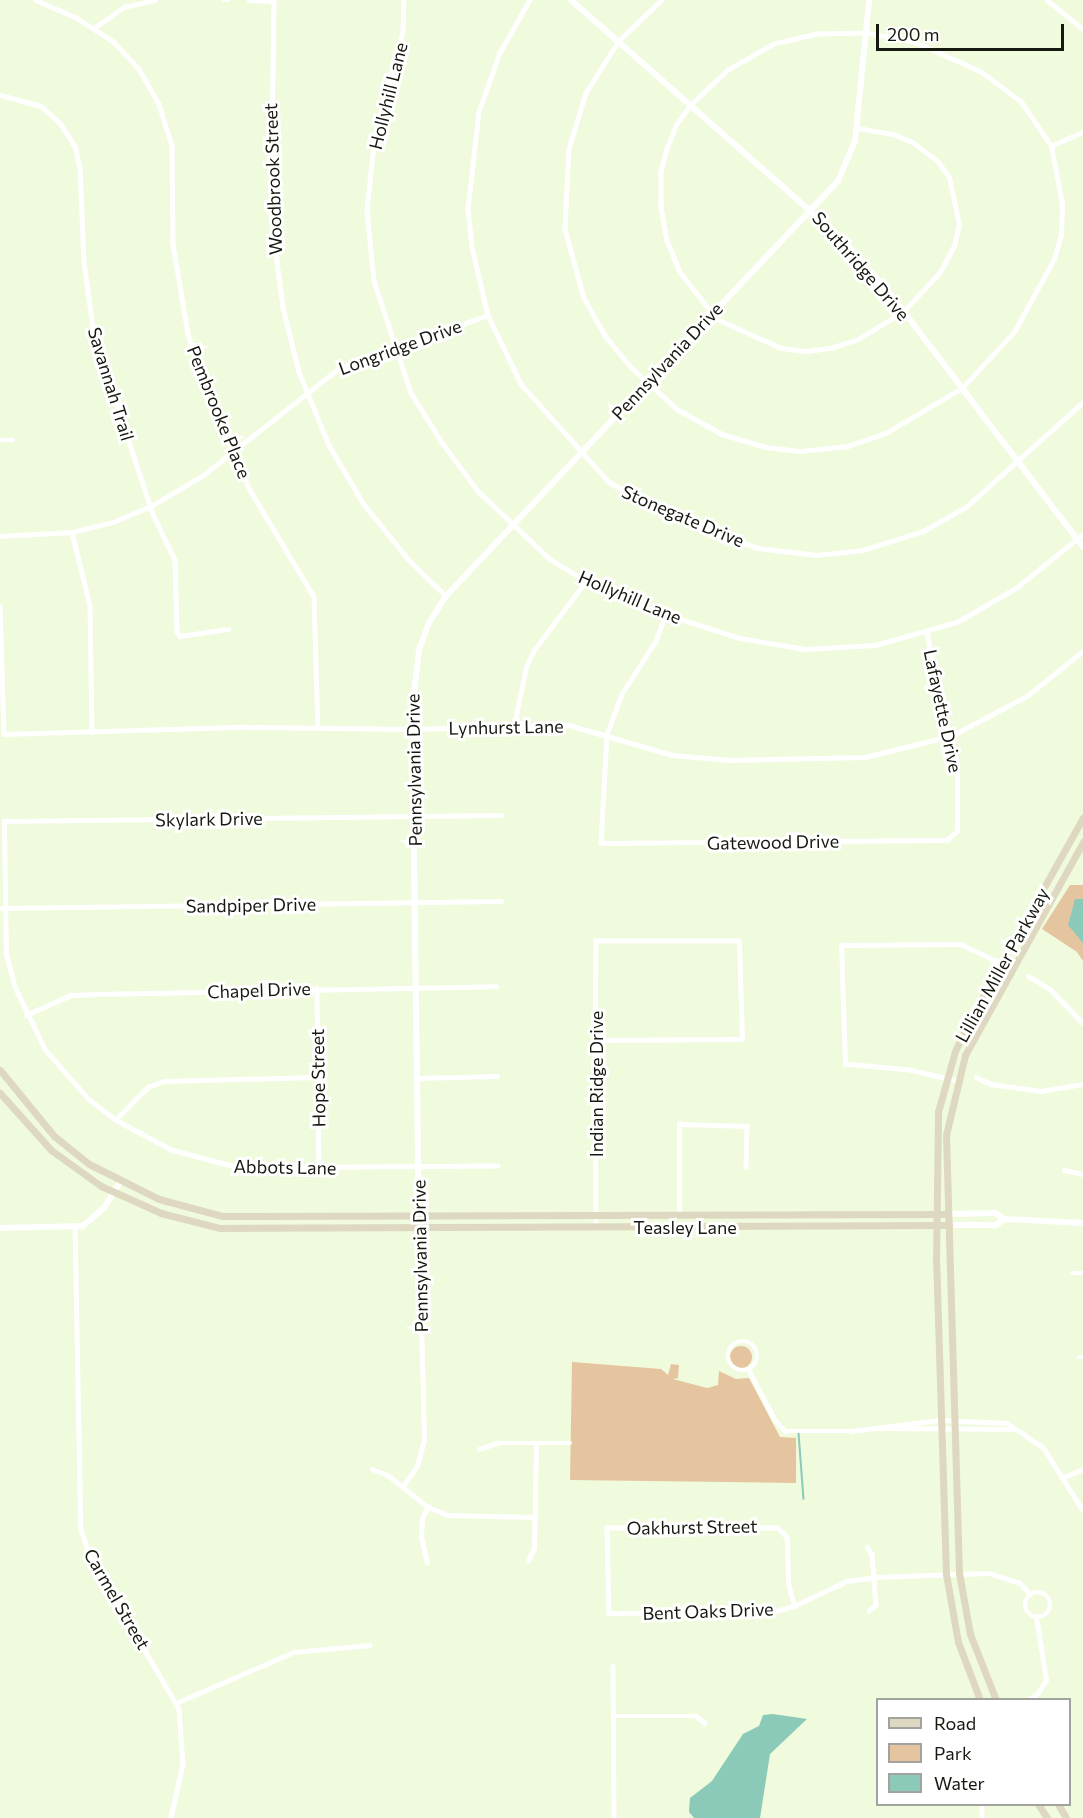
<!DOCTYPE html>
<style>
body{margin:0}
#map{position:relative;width:1083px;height:1818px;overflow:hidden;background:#f0fadd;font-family:Commissioner,sans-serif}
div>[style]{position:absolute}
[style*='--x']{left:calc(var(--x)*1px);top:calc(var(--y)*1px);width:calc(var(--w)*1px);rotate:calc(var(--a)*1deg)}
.green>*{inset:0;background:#e5c59f}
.round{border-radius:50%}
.water>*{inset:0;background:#8bc9b8}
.stream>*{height:1.5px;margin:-0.75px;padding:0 0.75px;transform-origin:0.75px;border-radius:0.75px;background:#8bc9b8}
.minor>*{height:4.5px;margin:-2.25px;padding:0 2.25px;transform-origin:2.25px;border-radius:2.25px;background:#fff}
.minor>.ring{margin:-2.25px;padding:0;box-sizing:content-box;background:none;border:4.5px solid #fff;border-radius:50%}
.tertiary>*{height:6px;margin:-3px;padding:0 3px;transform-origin:3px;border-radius:3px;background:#fff}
.secondary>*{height:7px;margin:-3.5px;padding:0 3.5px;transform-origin:3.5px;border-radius:3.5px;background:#ded8c1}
span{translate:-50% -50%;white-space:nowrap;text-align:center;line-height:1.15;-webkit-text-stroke:6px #fff;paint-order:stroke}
.street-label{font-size:18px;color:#16190f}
.legend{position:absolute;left:876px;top:1698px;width:195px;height:108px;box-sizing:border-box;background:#fff;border:2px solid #a2a39f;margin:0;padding:8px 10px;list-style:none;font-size:18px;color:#16190f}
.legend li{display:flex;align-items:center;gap:12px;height:30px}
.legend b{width:30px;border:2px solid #a2a39f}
.scale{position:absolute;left:876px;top:24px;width:188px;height:27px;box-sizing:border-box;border:3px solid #16190f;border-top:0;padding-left:8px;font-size:18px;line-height:21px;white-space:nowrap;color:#16190f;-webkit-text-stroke:4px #fff;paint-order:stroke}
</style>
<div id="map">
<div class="green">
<div style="clip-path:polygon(1070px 885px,1083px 885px,1083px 961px,1077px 952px,1042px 929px)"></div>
<div class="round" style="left:730px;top:1346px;width:22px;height:22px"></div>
<div style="clip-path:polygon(572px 1362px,661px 1369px,668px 1375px,671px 1364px,679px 1365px,678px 1378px,673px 1379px,707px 1388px,718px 1385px,719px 1371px,736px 1379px,749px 1378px,780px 1437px,796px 1438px,796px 1483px,570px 1480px)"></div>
</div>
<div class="water">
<div style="clip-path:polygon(1075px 899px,1083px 899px,1083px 943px,1068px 925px)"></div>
<div style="clip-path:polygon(773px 1714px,807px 1719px,770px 1754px,760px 1818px,694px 1818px,689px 1812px,690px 1798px,712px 1781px,743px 1734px,759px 1726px,763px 1715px)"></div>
</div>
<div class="stream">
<div style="--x:799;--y:1433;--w:66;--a:85.7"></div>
</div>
<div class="minor">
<div style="--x:36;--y:0;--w:45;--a:23.7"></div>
<div style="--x:77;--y:18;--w:44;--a:33"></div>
<div style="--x:114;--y:42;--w:37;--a:47"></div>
<div style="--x:139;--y:69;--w:40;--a:60.3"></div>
<div style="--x:159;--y:104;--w:44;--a:72.8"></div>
<div style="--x:172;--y:146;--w:98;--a:89.4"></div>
<div style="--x:173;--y:244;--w:91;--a:80.5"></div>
<div style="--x:188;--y:334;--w:77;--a:71.1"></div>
<div style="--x:213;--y:407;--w:91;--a:66"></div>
<div style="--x:250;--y:490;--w:125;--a:59.1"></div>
<div style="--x:314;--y:597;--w:131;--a:88.3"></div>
<div style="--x:223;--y:0;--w:5;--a:0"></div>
<div style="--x:249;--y:0;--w:25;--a:2"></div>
<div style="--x:274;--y:0;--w:215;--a:90.8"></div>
<div style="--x:271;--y:215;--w:93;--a:82.6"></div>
<div style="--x:283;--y:307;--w:67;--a:76.2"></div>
<div style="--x:299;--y:372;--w:79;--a:67.7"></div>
<div style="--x:329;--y:445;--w:67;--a:59.6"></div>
<div style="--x:363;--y:503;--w:73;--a:51.1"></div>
<div style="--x:409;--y:560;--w:52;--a:44.2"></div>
<div style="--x:404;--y:0;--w:32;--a:92"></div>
<div style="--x:403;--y:32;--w:107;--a:105.2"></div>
<div style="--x:375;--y:135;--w:75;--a:96.1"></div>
<div style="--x:367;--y:210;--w:71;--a:84.4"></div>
<div style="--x:374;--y:281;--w:118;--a:71.7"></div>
<div style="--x:411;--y:393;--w:57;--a:58"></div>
<div style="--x:441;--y:441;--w:62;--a:53.5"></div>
<div style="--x:478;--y:491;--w:99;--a:43.4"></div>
<div style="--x:550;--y:559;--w:42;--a:31.4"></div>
<div style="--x:586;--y:581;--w:72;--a:23.7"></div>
<div style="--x:652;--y:610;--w:92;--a:17.7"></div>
<div style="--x:740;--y:638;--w:66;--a:9.6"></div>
<div style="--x:805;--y:649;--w:70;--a:-3.3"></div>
<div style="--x:875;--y:645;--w:85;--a:-15.7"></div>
<div style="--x:957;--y:622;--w:68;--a:-30"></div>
<div style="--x:1016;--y:588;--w:86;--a:-38.9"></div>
<div style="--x:530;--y:0;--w:61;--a:119.5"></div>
<div style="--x:500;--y:53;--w:63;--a:109.6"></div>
<div style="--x:479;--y:112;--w:97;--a:96.5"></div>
<div style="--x:468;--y:208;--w:39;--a:84"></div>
<div style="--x:472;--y:247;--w:70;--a:76.8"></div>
<div style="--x:488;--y:315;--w:76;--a:64.4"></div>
<div style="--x:521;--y:384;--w:132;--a:48.1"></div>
<div style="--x:609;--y:482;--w:52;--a:30"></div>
<div style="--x:654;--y:508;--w:110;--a:21.2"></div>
<div style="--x:757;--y:548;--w:60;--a:6.7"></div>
<div style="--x:817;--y:555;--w:46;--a:-6.2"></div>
<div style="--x:863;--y:550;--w:63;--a:-17.6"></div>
<div style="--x:923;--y:531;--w:49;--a:-29.2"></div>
<div style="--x:966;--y:507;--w:157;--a:-41.9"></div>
<div style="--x:662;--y:0;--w:59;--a:136.4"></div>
<div style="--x:619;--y:41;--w:62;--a:122.4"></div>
<div style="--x:586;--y:93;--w:59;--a:106.9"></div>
<div style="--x:569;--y:149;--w:80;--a:92.9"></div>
<div style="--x:565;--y:229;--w:72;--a:74.6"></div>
<div style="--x:584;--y:298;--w:45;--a:60.6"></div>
<div style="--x:606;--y:337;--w:38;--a:50"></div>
<div style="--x:630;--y:366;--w:64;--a:42.5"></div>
<div style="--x:677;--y:409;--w:51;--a:29.1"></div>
<div style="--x:722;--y:434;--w:46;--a:16.5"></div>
<div style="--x:766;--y:447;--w:35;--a:7"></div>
<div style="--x:801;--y:451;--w:47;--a:-6.1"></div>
<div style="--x:848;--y:446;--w:40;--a:-18.9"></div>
<div style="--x:886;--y:433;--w:88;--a:-30.6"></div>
<div style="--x:962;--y:388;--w:76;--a:-47.1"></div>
<div style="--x:1014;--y:332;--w:83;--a:-61.3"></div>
<div style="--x:1054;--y:259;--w:25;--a:-74"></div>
<div style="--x:1061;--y:235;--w:31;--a:-88"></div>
<div style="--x:1062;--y:204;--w:59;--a:-100.7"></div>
<div style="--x:1051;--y:146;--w:53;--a:-124.3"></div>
<div style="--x:1021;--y:102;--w:50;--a:-143.1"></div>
<div style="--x:981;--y:72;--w:73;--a:-155.9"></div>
<div style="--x:914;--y:42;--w:49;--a:-169.4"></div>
<div style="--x:866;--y:33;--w:49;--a:178.8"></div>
<div style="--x:817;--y:34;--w:44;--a:166.9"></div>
<div style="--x:774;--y:44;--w:53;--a:150.5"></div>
<div style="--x:728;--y:70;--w:50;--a:136.6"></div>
<div style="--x:692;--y:104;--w:25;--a:127"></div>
<div style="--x:677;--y:124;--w:27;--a:112"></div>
<div style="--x:667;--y:149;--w:24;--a:105"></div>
<div style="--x:661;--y:172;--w:35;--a:90"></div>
<div style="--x:661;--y:207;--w:34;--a:80"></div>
<div style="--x:667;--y:240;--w:35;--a:68"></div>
<div style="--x:680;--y:272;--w:60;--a:51.8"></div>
<div style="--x:717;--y:319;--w:70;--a:24.4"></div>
<div style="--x:781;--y:348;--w:26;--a:7"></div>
<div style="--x:807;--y:351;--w:27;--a:-8"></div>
<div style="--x:834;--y:347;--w:25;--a:-18"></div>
<div style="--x:858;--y:339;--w:52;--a:-31"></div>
<div style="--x:903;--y:312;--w:54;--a:-47.2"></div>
<div style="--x:940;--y:272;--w:30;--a:-62"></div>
<div style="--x:954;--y:246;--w:22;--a:-77"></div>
<div style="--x:959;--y:225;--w:49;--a:-101.8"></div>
<div style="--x:949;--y:177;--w:20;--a:-127"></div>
<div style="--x:937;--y:161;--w:30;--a:-143"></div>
<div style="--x:913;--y:143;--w:20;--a:-156"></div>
<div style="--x:895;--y:135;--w:39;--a:-170"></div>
<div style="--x:1047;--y:0;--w:46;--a:38.9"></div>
<div style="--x:94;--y:28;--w:37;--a:-35"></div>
<div style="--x:124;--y:7;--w:32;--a:-13"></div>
<div style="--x:0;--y:95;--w:42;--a:15"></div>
<div style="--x:41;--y:106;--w:27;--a:42"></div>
<div style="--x:61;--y:124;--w:26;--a:58"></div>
<div style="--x:75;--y:146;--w:22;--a:77"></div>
<div style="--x:80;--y:167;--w:95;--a:87.6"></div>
<div style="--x:84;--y:262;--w:74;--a:82.2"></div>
<div style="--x:94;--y:335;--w:188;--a:71.8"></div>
<div style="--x:153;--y:514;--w:51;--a:64.4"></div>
<div style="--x:175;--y:560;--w:72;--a:88.4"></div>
<div style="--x:177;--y:632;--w:5;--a:53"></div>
<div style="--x:180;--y:636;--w:49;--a:-8.3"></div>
<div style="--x:1051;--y:146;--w:35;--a:-24"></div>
<div style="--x:0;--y:440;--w:13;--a:0"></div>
<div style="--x:72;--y:532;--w:76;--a:76.3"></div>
<div style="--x:90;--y:606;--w:126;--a:89.1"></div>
<div style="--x:0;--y:536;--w:72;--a:-3.2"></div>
<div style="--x:72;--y:532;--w:42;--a:-13.7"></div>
<div style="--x:113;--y:522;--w:41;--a:-22.8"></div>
<div style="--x:151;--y:506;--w:59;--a:-30.5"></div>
<div style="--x:202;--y:476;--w:174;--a:-38.2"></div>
<div style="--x:339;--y:368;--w:158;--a:-19.6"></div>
<div style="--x:0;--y:606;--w:128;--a:88.2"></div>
<div style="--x:4;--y:734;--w:240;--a:-1.7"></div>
<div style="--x:244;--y:727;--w:168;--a:0.7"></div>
<div style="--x:412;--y:729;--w:157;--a:-1.5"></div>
<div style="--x:569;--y:725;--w:107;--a:16.2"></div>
<div style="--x:672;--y:755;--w:58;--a:4.9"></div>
<div style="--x:730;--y:760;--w:135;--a:-1.3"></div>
<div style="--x:865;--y:757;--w:89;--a:-13.7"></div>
<div style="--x:951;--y:736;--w:86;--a:-27.8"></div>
<div style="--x:1027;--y:696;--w:72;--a:-38.8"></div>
<div style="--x:666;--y:615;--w:30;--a:111"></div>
<div style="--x:655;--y:643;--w:61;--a:122.9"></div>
<div style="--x:622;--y:694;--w:44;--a:110.1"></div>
<div style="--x:607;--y:735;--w:108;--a:93.2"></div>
<div style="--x:601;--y:843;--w:346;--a:-0.5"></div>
<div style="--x:947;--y:840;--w:13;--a:-42"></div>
<div style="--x:957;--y:831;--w:68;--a:-90"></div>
<div style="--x:957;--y:763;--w:60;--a:-107.5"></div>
<div style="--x:939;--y:706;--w:74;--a:-99.3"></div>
<div style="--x:514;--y:725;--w:59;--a:-78.3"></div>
<div style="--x:526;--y:667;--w:19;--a:-65"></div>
<div style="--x:534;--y:650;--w:86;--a:-53"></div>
<div style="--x:0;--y:908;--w:501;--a:-0.8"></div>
<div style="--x:1028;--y:976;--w:26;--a:31"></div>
<div style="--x:1050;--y:989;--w:47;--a:45.9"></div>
<div style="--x:317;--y:988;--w:181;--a:89.4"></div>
<div style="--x:26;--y:1015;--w:49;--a:-24"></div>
<div style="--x:71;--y:995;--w:23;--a:-2"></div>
<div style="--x:94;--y:994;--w:402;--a:-1.1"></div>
<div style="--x:595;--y:1040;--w:147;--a:-0.4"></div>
<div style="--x:742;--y:1039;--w:98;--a:-91.8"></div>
<div style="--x:739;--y:941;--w:143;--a:180"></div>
<div style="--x:596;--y:941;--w:99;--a:90.6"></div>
<div style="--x:595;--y:1040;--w:187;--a:89.7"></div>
<div style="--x:976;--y:1077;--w:17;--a:25"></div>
<div style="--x:991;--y:1084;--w:50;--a:8"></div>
<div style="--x:1041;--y:1091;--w:43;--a:-9.5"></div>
<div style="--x:416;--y:1078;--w:81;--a:-1.4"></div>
<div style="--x:956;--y:1081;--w:48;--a:-166.8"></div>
<div style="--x:909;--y:1070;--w:64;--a:-174.6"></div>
<div style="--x:845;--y:1064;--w:119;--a:-91.9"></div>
<div style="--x:841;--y:945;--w:120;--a:-0.5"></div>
<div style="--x:961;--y:944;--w:55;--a:25.6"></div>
<div style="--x:115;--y:1120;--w:47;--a:-45"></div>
<div style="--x:148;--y:1087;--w:17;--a:-21"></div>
<div style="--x:164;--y:1081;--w:154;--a:-1.5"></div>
<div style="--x:498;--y:1166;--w:259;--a:179.6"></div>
<div style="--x:239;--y:1168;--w:70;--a:-165.2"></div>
<div style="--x:171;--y:1150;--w:64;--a:-151.8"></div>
<div style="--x:115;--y:1120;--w:33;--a:-142"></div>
<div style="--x:89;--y:1100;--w:67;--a:-131.3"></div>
<div style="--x:45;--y:1050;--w:69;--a:-115.8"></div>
<div style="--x:15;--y:988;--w:34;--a:-105"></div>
<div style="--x:6;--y:955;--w:134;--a:-90.9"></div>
<div style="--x:4;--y:821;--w:497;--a:-0.7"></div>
<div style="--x:1064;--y:1170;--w:19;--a:12"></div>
<div style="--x:679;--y:1215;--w:91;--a:-90"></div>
<div style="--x:679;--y:1124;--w:68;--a:1.7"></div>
<div style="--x:747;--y:1126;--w:41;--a:91.4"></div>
<div style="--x:75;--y:1227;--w:302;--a:88.9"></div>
<div style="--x:81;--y:1529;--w:28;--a:72"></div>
<div style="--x:90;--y:1556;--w:177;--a:59.8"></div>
<div style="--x:179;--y:1709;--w:55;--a:85.8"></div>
<div style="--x:183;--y:1764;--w:55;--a:102.5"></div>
<div style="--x:1072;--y:1273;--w:11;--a:0"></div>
<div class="ring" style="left:728px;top:1341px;width:25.5px;height:25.5px"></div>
<div style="--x:1079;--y:1357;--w:4;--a:0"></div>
<div style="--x:749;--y:1370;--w:56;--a:62.5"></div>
<div style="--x:775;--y:1420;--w:15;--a:48"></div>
<div style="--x:785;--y:1431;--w:66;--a:0"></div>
<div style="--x:851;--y:1431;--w:91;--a:-7"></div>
<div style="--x:941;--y:1420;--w:66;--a:2.6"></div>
<div style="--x:1007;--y:1423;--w:43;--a:33.7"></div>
<div style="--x:1043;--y:1447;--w:75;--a:57.6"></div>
<div style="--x:879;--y:1428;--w:135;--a:0.4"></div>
<div style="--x:479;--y:1449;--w:19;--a:-18"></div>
<div style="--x:497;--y:1443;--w:73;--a:0"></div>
<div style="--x:372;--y:1469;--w:17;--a:21"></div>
<div style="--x:388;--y:1475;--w:51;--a:38.7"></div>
<div style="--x:428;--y:1507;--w:22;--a:22"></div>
<div style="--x:448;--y:1515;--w:87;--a:1.3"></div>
<div style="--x:1062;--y:1478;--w:23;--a:-23"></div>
<div style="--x:403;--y:1486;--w:24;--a:-55"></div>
<div style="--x:417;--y:1466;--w:27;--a:-75"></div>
<div style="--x:424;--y:1440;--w:210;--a:-91.4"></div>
<div style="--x:867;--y:1547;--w:9;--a:54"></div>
<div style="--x:872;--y:1554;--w:51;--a:85.5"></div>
<div style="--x:876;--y:1605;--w:9;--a:139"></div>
<div style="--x:528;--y:1561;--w:14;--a:-65"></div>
<div style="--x:534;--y:1548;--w:104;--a:-88.9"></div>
<div style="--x:427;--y:1563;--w:26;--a:-103"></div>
<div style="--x:421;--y:1538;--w:20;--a:-87"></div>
<div style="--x:422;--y:1518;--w:13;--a:-61"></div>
<div class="ring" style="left:1025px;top:1592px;width:21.5px;height:21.5px"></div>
<div style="--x:794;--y:1606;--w:24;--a:-105"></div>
<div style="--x:788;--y:1583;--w:45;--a:-91.3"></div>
<div style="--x:787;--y:1538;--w:13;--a:-132"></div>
<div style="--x:778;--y:1528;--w:171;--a:180"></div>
<div style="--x:607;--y:1528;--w:85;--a:88.7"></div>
<div style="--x:609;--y:1613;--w:163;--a:-0.4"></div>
<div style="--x:772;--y:1612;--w:23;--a:-15"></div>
<div style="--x:794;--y:1606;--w:59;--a:-25.3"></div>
<div style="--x:847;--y:1581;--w:27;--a:-8"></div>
<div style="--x:874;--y:1577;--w:115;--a:-2"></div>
<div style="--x:989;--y:1573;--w:33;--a:18"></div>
<div style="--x:1020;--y:1583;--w:15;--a:48"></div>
<div style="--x:613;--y:1666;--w:152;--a:89.6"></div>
<div style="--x:1028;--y:1700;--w:12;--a:-35"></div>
<div style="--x:1038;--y:1693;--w:15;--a:-58"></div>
<div style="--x:1046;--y:1680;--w:64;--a:-99"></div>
<div style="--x:176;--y:1703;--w:129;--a:-23.4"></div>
<div style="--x:294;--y:1652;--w:76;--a:-5.3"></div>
<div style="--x:613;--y:1716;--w:83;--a:0"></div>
<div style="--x:696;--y:1716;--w:11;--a:38"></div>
<div style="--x:982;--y:1804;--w:14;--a:90"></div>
</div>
<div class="tertiary">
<div style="--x:571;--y:0;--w:361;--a:41.4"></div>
<div style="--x:842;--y:239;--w:69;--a:48.5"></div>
<div style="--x:888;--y:291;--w:322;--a:52.7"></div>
<div style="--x:948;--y:1214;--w:47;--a:-1.2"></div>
<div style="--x:995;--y:1213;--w:11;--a:34"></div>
<div style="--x:1004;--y:1219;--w:79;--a:2.9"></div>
<div style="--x:949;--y:1225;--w:47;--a:0"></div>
<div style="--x:996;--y:1225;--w:10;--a:-37"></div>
<div style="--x:0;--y:1228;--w:83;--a:-1.4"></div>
<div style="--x:83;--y:1226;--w:28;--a:-41"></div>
<div style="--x:104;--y:1208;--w:31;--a:-58"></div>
<div style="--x:419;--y:1230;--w:520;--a:-90.77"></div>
<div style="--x:412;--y:710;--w:60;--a:-83.3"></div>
<div style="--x:419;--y:650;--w:29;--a:-70"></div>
<div style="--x:429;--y:623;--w:32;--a:-58"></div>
<div style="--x:446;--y:596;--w:571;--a:-46.63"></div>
<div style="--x:838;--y:181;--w:43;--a:-67"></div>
<div style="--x:855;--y:141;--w:142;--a:-84.3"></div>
</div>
<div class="secondary">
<div style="--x:0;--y:1070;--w:85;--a:50.7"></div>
<div style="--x:54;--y:1136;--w:45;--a:38.7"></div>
<div style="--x:89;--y:1164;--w:78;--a:26.6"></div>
<div style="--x:159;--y:1199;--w:65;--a:15.1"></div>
<div style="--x:222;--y:1216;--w:726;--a:-0.16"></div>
<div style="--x:0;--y:1093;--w:76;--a:48.2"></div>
<div style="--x:51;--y:1150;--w:62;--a:35.8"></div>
<div style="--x:101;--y:1186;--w:66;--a:24.2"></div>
<div style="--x:161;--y:1213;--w:61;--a:14.3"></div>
<div style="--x:220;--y:1228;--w:729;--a:-0.24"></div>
<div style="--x:980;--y:1700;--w:62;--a:-110.8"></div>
<div style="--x:958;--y:1642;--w:69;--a:-100"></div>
<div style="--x:946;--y:1574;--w:312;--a:-91.8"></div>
<div style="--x:936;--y:1262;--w:150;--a:-89.2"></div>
<div style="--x:938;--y:1112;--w:63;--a:-74.4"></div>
<div style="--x:955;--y:1051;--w:43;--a:-64"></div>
<div style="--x:974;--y:1012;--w:223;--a:-60.7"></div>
<div style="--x:996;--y:1700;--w:71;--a:-111.5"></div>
<div style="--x:970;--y:1634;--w:62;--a:-100.2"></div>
<div style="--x:959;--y:1573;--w:438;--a:-91.7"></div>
<div style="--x:946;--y:1135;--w:82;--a:-76.6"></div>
<div style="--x:965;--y:1055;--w:244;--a:-61"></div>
<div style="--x:1038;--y:1804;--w:17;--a:57"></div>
<div style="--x:1058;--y:1804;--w:16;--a:60"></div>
</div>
<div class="street-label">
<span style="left:388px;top:96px;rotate:-76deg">Hollyhill Lane</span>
<span style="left:273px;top:179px;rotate:-92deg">Woodbrook Street</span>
<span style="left:861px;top:266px;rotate:49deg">Southridge Drive</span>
<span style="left:400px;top:347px;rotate:-20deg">Longridge Drive</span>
<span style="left:667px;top:361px;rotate:-47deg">Pennsylvania Drive</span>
<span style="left:111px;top:384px;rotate:73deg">Savannah Trail</span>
<span style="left:219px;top:412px;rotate:68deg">Pembrooke Place</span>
<span style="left:683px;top:516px;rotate:23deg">Stonegate Drive</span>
<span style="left:630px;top:597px;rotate:23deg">Hollyhill Lane</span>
<span style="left:943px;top:711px;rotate:78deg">Lafayette Drive</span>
<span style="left:506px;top:727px;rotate:-1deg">Lynhurst Lane</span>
<span style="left:414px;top:770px;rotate:-91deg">Pennsylvania Drive</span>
<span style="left:209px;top:819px;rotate:-1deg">Skylark Drive</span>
<span style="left:773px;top:842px;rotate:-1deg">Gatewood Drive</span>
<span style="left:251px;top:905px;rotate:-1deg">Sandpiper Drive</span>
<span style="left:1002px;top:965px;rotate:-61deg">Lillian Miller Parkway</span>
<span style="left:259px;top:990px;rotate:-2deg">Chapel Drive</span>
<span style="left:318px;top:1078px;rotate:-91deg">Hope Street</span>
<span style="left:596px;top:1084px;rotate:-90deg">Indian Ridge Drive</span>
<span style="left:285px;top:1167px;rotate:1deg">Abbots Lane</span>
<span style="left:685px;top:1227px">Teasley Lane</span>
<span style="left:420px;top:1256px;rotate:-91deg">Pennsylvania Drive</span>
<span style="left:692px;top:1527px;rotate:-1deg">Oakhurst Street</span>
<span style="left:117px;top:1599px;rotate:60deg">Carmel Street</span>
<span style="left:708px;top:1611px;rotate:-2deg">Bent Oaks Drive</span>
</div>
<ul class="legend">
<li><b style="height:8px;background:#ded8c1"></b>Road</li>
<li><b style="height:16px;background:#e5c59f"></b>Park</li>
<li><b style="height:16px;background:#8bc9b8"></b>Water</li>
</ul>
<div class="scale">200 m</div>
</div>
